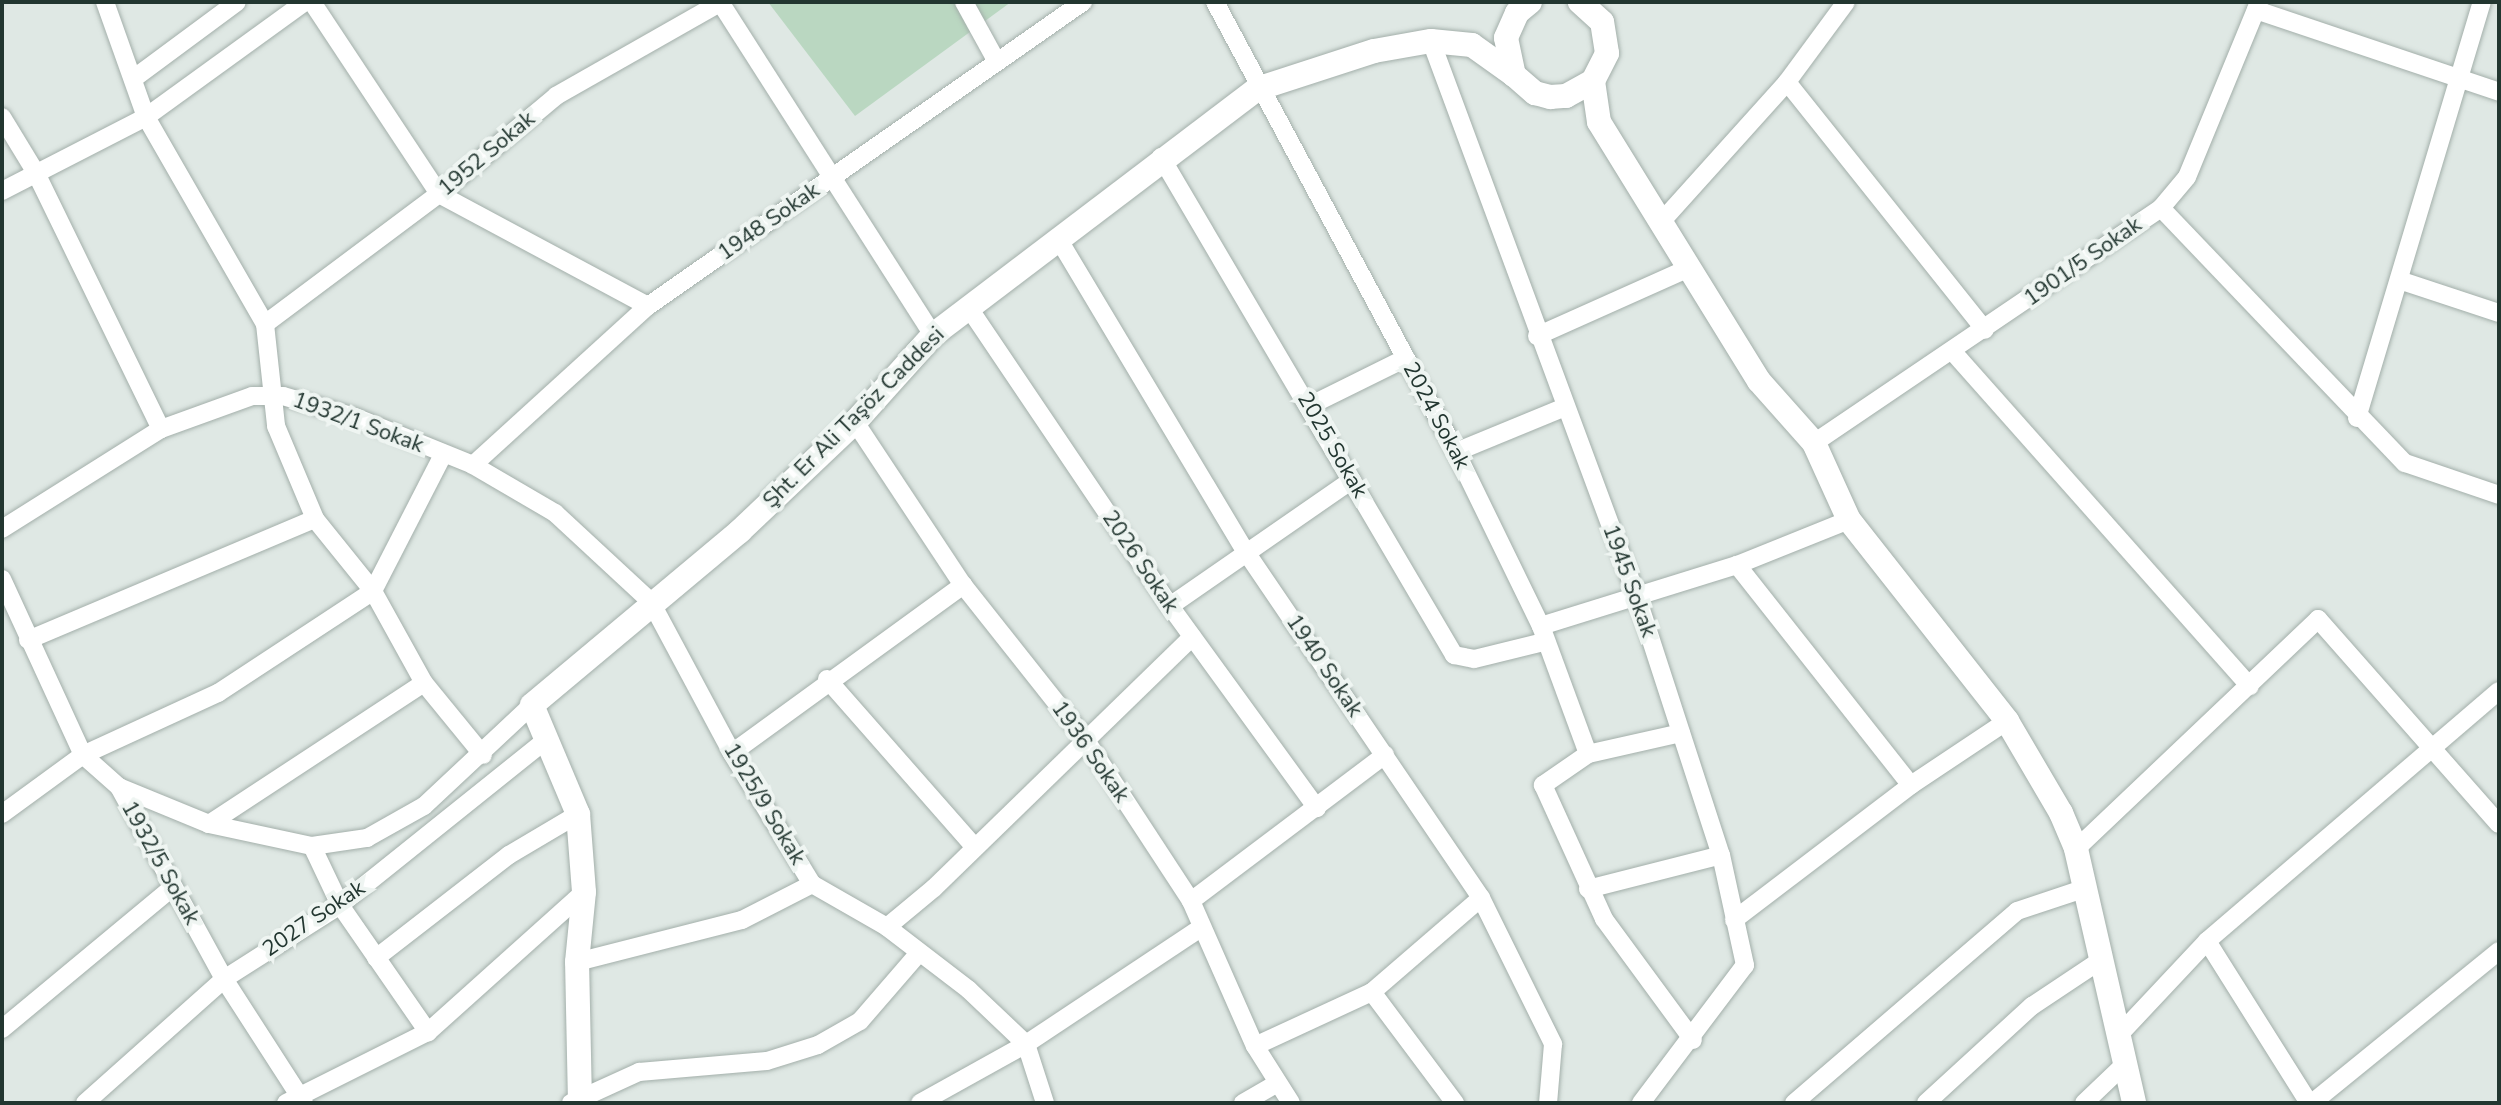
<!DOCTYPE html>
<meta charset="utf-8">
<style>
body{margin:0}
#map{position:relative;width:2501px;height:1105px;overflow:hidden;background:#dfe8e4;font-family:"Nunito Sans",sans-serif}
div>[style]{position:absolute}
[style*='--x']{left:calc(var(--x)*1px);top:calc(var(--y)*1px);width:calc(var(--w)*1px);rotate:calc(var(--a)*1deg)}
.green>*{inset:0;background:#bad7c1}
.roads{filter:drop-shadow(0 0 2px #a3afaa) drop-shadow(0 0 2px #a3afaa)}
.street>*{height:18px;margin:-9px;padding:0 9px;transform-origin:9px;border-radius:9px;background:#fff}
.secondary>*{height:24px;margin:-12px;padding:0 12px;transform-origin:12px;border-radius:12px;background:#fff}
span{translate:-50% -50%;white-space:nowrap;text-align:center;line-height:1.15;-webkit-text-stroke:8px #eff5f2;paint-order:stroke}
.street-label{font-size:22px;color:#223630}
.frame{position:absolute;inset:0;border:4px solid #223630;pointer-events:none}
</style>
<div id="map">
<div class="green">
<div style="clip-path:polygon(768px 2px,1011px 2px,855px 116px)"></div>
</div>
<div class="roads">
<div class="street">
<div style="--x:105;--y:2;--w:122;--a:70.4"></div>
<div style="--x:146;--y:117;--w:239;--a:60.1"></div>
<div style="--x:265;--y:324;--w:103;--a:83.8"></div>
<div style="--x:276;--y:426;--w:101;--a:67.2"></div>
<div style="--x:315;--y:519;--w:92;--a:51.1"></div>
<div style="--x:373;--y:591;--w:105;--a:61"></div>
<div style="--x:424;--y:683;--w:93;--a:50.7"></div>
<div style="--x:312;--y:2;--w:230;--a:56.5"></div>
<div style="--x:439;--y:194;--w:237;--a:28.2"></div>
<div style="--x:720;--y:2;--w:395;--a:57.4"></div>
<div style="--x:964;--y:2;--w:68;--a:61.2"></div>
<div style="--x:1215;--y:2;--w:510;--a:61.83"></div>
<div style="--x:1456;--y:452;--w:194;--a:64"></div>
<div style="--x:1541;--y:626;--w:136;--a:69.8"></div>
<div style="--x:2256;--y:10;--w:256;--a:18.6"></div>
<div style="--x:1431;--y:41;--w:593;--a:69.67"></div>
<div style="--x:1637;--y:597;--w:271;--a:72"></div>
<div style="--x:1721;--y:855;--w:113;--a:77.7"></div>
<div style="--x:1745;--y:965;--w:173;--a:127"></div>
<div style="--x:133;--y:79;--w:129;--a:-36.5"></div>
<div style="--x:1787;--y:82;--w:317;--a:51.4"></div>
<div style="--x:2;--y:117;--w:66;--a:58.7"></div>
<div style="--x:36;--y:173;--w:285;--a:64"></div>
<div style="--x:1161;--y:157;--w:578;--a:59.53"></div>
<div style="--x:1454;--y:655;--w:20;--a:11"></div>
<div style="--x:1474;--y:659;--w:72;--a:-13.7"></div>
<div style="--x:2;--y:191;--w:162;--a:-27.2"></div>
<div style="--x:146;--y:117;--w:196;--a:-35.9"></div>
<div style="--x:2161;--y:208;--w:353;--a:46.3"></div>
<div style="--x:2405;--y:463;--w:99;--a:18.8"></div>
<div style="--x:1662;--y:221;--w:187;--a:-48"></div>
<div style="--x:1787;--y:82;--w:99;--a:-53.6"></div>
<div style="--x:1059;--y:240;--w:364;--a:59.1"></div>
<div style="--x:1246;--y:552;--w:418;--a:55.8"></div>
<div style="--x:1481;--y:898;--w:163;--a:63.7"></div>
<div style="--x:1553;--y:1044;--w:59;--a:94.8"></div>
<div style="--x:2402;--y:281;--w:102;--a:18.3"></div>
<div style="--x:971;--y:311;--w:356;--a:56"></div>
<div style="--x:1170;--y:606;--w:250;--a:54"></div>
<div style="--x:265;--y:324;--w:217;--a:-36.8"></div>
<div style="--x:439;--y:194;--w:153;--a:-39.9"></div>
<div style="--x:556;--y:96;--w:189;--a:-29.6"></div>
<div style="--x:1537;--y:336;--w:169;--a:-24.1"></div>
<div style="--x:1953;--y:352;--w:447;--a:48.4"></div>
<div style="--x:1309;--y:406;--w:108;--a:-26.3"></div>
<div style="--x:2357;--y:418;--w:434;--a:-73.3"></div>
<div style="--x:855;--y:422;--w:196;--a:56.5"></div>
<div style="--x:963;--y:585;--w:196;--a:51.6"></div>
<div style="--x:1085;--y:739;--w:194;--a:56.8"></div>
<div style="--x:1191;--y:901;--w:158;--a:66.2"></div>
<div style="--x:1255;--y:1046;--w:67;--a:57.7"></div>
<div style="--x:1814;--y:443;--w:419;--a:-34.1"></div>
<div style="--x:2161;--y:208;--w:40;--a:-50"></div>
<div style="--x:2187;--y:177;--w:189;--a:-67.6"></div>
<div style="--x:1456;--y:452;--w:116;--a:-22.4"></div>
<div style="--x:473;--y:465;--w:236;--a:-42.3"></div>
<div style="--x:648;--y:306;--w:531;--a:-34.95"></div>
<div style="--x:2;--y:529;--w:188;--a:-32.2"></div>
<div style="--x:161;--y:429;--w:97;--a:-19.9"></div>
<div style="--x:252;--y:396;--w:31;--a:0"></div>
<div style="--x:283;--y:396;--w:75;--a:16.3"></div>
<div style="--x:355;--y:417;--w:127;--a:22.1"></div>
<div style="--x:473;--y:465;--w:95;--a:30.3"></div>
<div style="--x:555;--y:513;--w:131;--a:42.8"></div>
<div style="--x:651;--y:602;--w:171;--a:61.8"></div>
<div style="--x:732;--y:753;--w:153;--a:58.6"></div>
<div style="--x:812;--y:884;--w:86;--a:29.8"></div>
<div style="--x:887;--y:927;--w:103;--a:37.5"></div>
<div style="--x:969;--y:990;--w:79;--a:43.5"></div>
<div style="--x:1026;--y:1044;--w:62;--a:72.1"></div>
<div style="--x:1737;--y:565;--w:280;--a:51.7"></div>
<div style="--x:2;--y:579;--w:194;--a:65.3"></div>
<div style="--x:83;--y:755;--w:48;--a:41.6"></div>
<div style="--x:119;--y:787;--w:219;--a:61.3"></div>
<div style="--x:224;--y:979;--w:148;--a:57.2"></div>
<div style="--x:1170;--y:606;--w:221;--a:-34.7"></div>
<div style="--x:1541;--y:626;--w:205;--a:-17.3"></div>
<div style="--x:1737;--y:565;--w:121;--a:-21.9"></div>
<div style="--x:28;--y:640;--w:311;--a:-22.9"></div>
<div style="--x:827;--y:679;--w:221;--a:48.7"></div>
<div style="--x:1681;--y:733;--w:95;--a:167.3"></div>
<div style="--x:1588;--y:754;--w:55;--a:145.4"></div>
<div style="--x:1543;--y:785;--w:147;--a:65.5"></div>
<div style="--x:1604;--y:919;--w:150;--a:53.7"></div>
<div style="--x:732;--y:753;--w:286;--a:-36"></div>
<div style="--x:119;--y:787;--w:97;--a:22.3"></div>
<div style="--x:209;--y:824;--w:105;--a:12.1"></div>
<div style="--x:312;--y:846;--w:56;--a:-8.3"></div>
<div style="--x:367;--y:838;--w:65;--a:-29.3"></div>
<div style="--x:424;--y:806;--w:148;--a:-43.1"></div>
<div style="--x:2;--y:814;--w:100;--a:-36.1"></div>
<div style="--x:83;--y:755;--w:149;--a:-24.7"></div>
<div style="--x:218;--y:693;--w:186;--a:-33.3"></div>
<div style="--x:373;--y:591;--w:153;--a:-62.8"></div>
<div style="--x:209;--y:824;--w:257;--a:-33.3"></div>
<div style="--x:312;--y:846;--w:65;--a:64.6"></div>
<div style="--x:340;--y:905;--w:155;--a:55.3"></div>
<div style="--x:2076;--y:849;--w:334;--a:-43.5"></div>
<div style="--x:2318;--y:619;--w:273;--a:48.6"></div>
<div style="--x:1588;--y:889;--w:137;--a:-14.3"></div>
<div style="--x:1191;--y:901;--w:243;--a:-37"></div>
<div style="--x:1734;--y:920;--w:223;--a:-37.3"></div>
<div style="--x:1911;--y:785;--w:115;--a:-33.7"></div>
<div style="--x:887;--y:927;--w:61;--a:-39.7"></div>
<div style="--x:934;--y:888;--w:360;--a:-44.2"></div>
<div style="--x:2207;--y:941;--w:191;--a:57.8"></div>
<div style="--x:376;--y:958;--w:168;--a:-37.8"></div>
<div style="--x:509;--y:855;--w:80;--a:-30.7"></div>
<div style="--x:577;--y:962;--w:170;--a:-14.3"></div>
<div style="--x:742;--y:920;--w:79;--a:-27.2"></div>
<div style="--x:1372;--y:992;--w:139;--a:53.2"></div>
<div style="--x:2;--y:1029;--w:222;--a:-39.7"></div>
<div style="--x:2117;--y:1037;--w:132;--a:-46.8"></div>
<div style="--x:2207;--y:941;--w:384;--a:-40.6"></div>
<div style="--x:1255;--y:1046;--w:129;--a:-24.8"></div>
<div style="--x:1372;--y:992;--w:144;--a:-40.8"></div>
<div style="--x:85;--y:1103;--w:186;--a:-41.7"></div>
<div style="--x:224;--y:979;--w:138;--a:-32.5"></div>
<div style="--x:340;--y:905;--w:265;--a:-38.7"></div>
<div style="--x:286;--y:1103;--w:159;--a:-26.6"></div>
<div style="--x:428;--y:1032;--w:210;--a:-41.9"></div>
<div style="--x:571;--y:1103;--w:75;--a:-24.5"></div>
<div style="--x:639;--y:1072;--w:128;--a:-4.9"></div>
<div style="--x:767;--y:1061;--w:53;--a:-17.4"></div>
<div style="--x:818;--y:1045;--w:48;--a:-29.7"></div>
<div style="--x:860;--y:1021;--w:89;--a:-49.1"></div>
<div style="--x:920;--y:1103;--w:121;--a:-29.1"></div>
<div style="--x:1026;--y:1044;--w:211;--a:-33.6"></div>
<div style="--x:1243;--y:1103;--w:39;--a:-30"></div>
<div style="--x:1794;--y:1103;--w:294;--a:-40.7"></div>
<div style="--x:2017;--y:911;--w:70;--a:-18.4"></div>
<div style="--x:1926;--y:1103;--w:144;--a:-42.5"></div>
<div style="--x:2032;--y:1006;--w:83;--a:-33.7"></div>
<div style="--x:2084;--y:1103;--w:59;--a:-43.6"></div>
<div style="--x:2312;--y:1103;--w:241;--a:-39.1"></div>
</div>
<div class="secondary">
<div style="--x:1530;--y:2;--w:17;--a:140"></div>
<div style="--x:1517;--y:13;--w:27;--a:114"></div>
<div style="--x:1506;--y:38;--w:38;--a:78"></div>
<div style="--x:1514;--y:75;--w:28;--a:41"></div>
<div style="--x:1535;--y:93;--w:16;--a:15"></div>
<div style="--x:1550;--y:97;--w:16;--a:-4"></div>
<div style="--x:1566;--y:96;--w:31;--a:-29"></div>
<div style="--x:1593;--y:81;--w:31;--a:-63"></div>
<div style="--x:1607;--y:53;--w:31;--a:-99"></div>
<div style="--x:1602;--y:22;--w:30;--a:-138"></div>
<div style="--x:1593;--y:81;--w:41;--a:81.7"></div>
<div style="--x:1599;--y:122;--w:304;--a:58.3"></div>
<div style="--x:1759;--y:381;--w:83;--a:48.4"></div>
<div style="--x:1814;--y:443;--w:85;--a:65.6"></div>
<div style="--x:1849;--y:520;--w:256;--a:51.8"></div>
<div style="--x:2007;--y:721;--w:107;--a:59.6"></div>
<div style="--x:2061;--y:813;--w:39;--a:67"></div>
<div style="--x:2076;--y:849;--w:261;--a:77.1"></div>
<div style="--x:580;--y:1103;--w:141;--a:-91.2"></div>
<div style="--x:577;--y:962;--w:70;--a:-84.3"></div>
<div style="--x:584;--y:892;--w:78;--a:-94.4"></div>
<div style="--x:578;--y:814;--w:118;--a:-112.9"></div>
<div style="--x:532;--y:705;--w:271;--a:-39.9"></div>
<div style="--x:740;--y:531;--w:158;--a:-43.5"></div>
<div style="--x:855;--y:422;--w:117;--a:-48.1"></div>
<div style="--x:933;--y:335;--w:407;--a:-37.2"></div>
<div style="--x:1257;--y:89;--w:123;--a:-18"></div>
<div style="--x:1374;--y:51;--w:58;--a:-10"></div>
<div style="--x:1431;--y:41;--w:41;--a:5.6"></div>
<div style="--x:1472;--y:45;--w:52;--a:35.5"></div>
</div>
</div>
<div class="street-label">
<span style="left:487px;top:154px;rotate:-40deg">1952 Sokak</span>
<span style="left:769px;top:222px;rotate:-35deg">1948 Sokak</span>
<span style="left:2083px;top:262px;rotate:-35deg">1901/5 Sokak</span>
<span style="left:1436px;top:416px;rotate:62deg">2024 Sokak</span>
<span style="left:854px;top:418px;rotate:-45deg">Şht. Er Ali Taşöz Caddesi</span>
<span style="left:358px;top:423px;rotate:20deg">1932/1 Sokak</span>
<span style="left:1332px;top:445px;rotate:60deg">2025 Sokak</span>
<span style="left:1140px;top:562px;rotate:56deg">2026 Sokak</span>
<span style="left:1629px;top:581px;rotate:70deg">1945 Sokak</span>
<span style="left:1324px;top:666px;rotate:56deg">1940 Sokak</span>
<span style="left:1090px;top:752px;rotate:55deg">1936 Sokak</span>
<span style="left:764px;top:804px;rotate:59deg">1925/9 Sokak</span>
<span style="left:160px;top:863px;rotate:61deg">1932/5 Sokak</span>
<span style="left:314px;top:919px;rotate:-34deg">2027 Sokak</span>
</div>
<div class="frame"></div>
</div>
